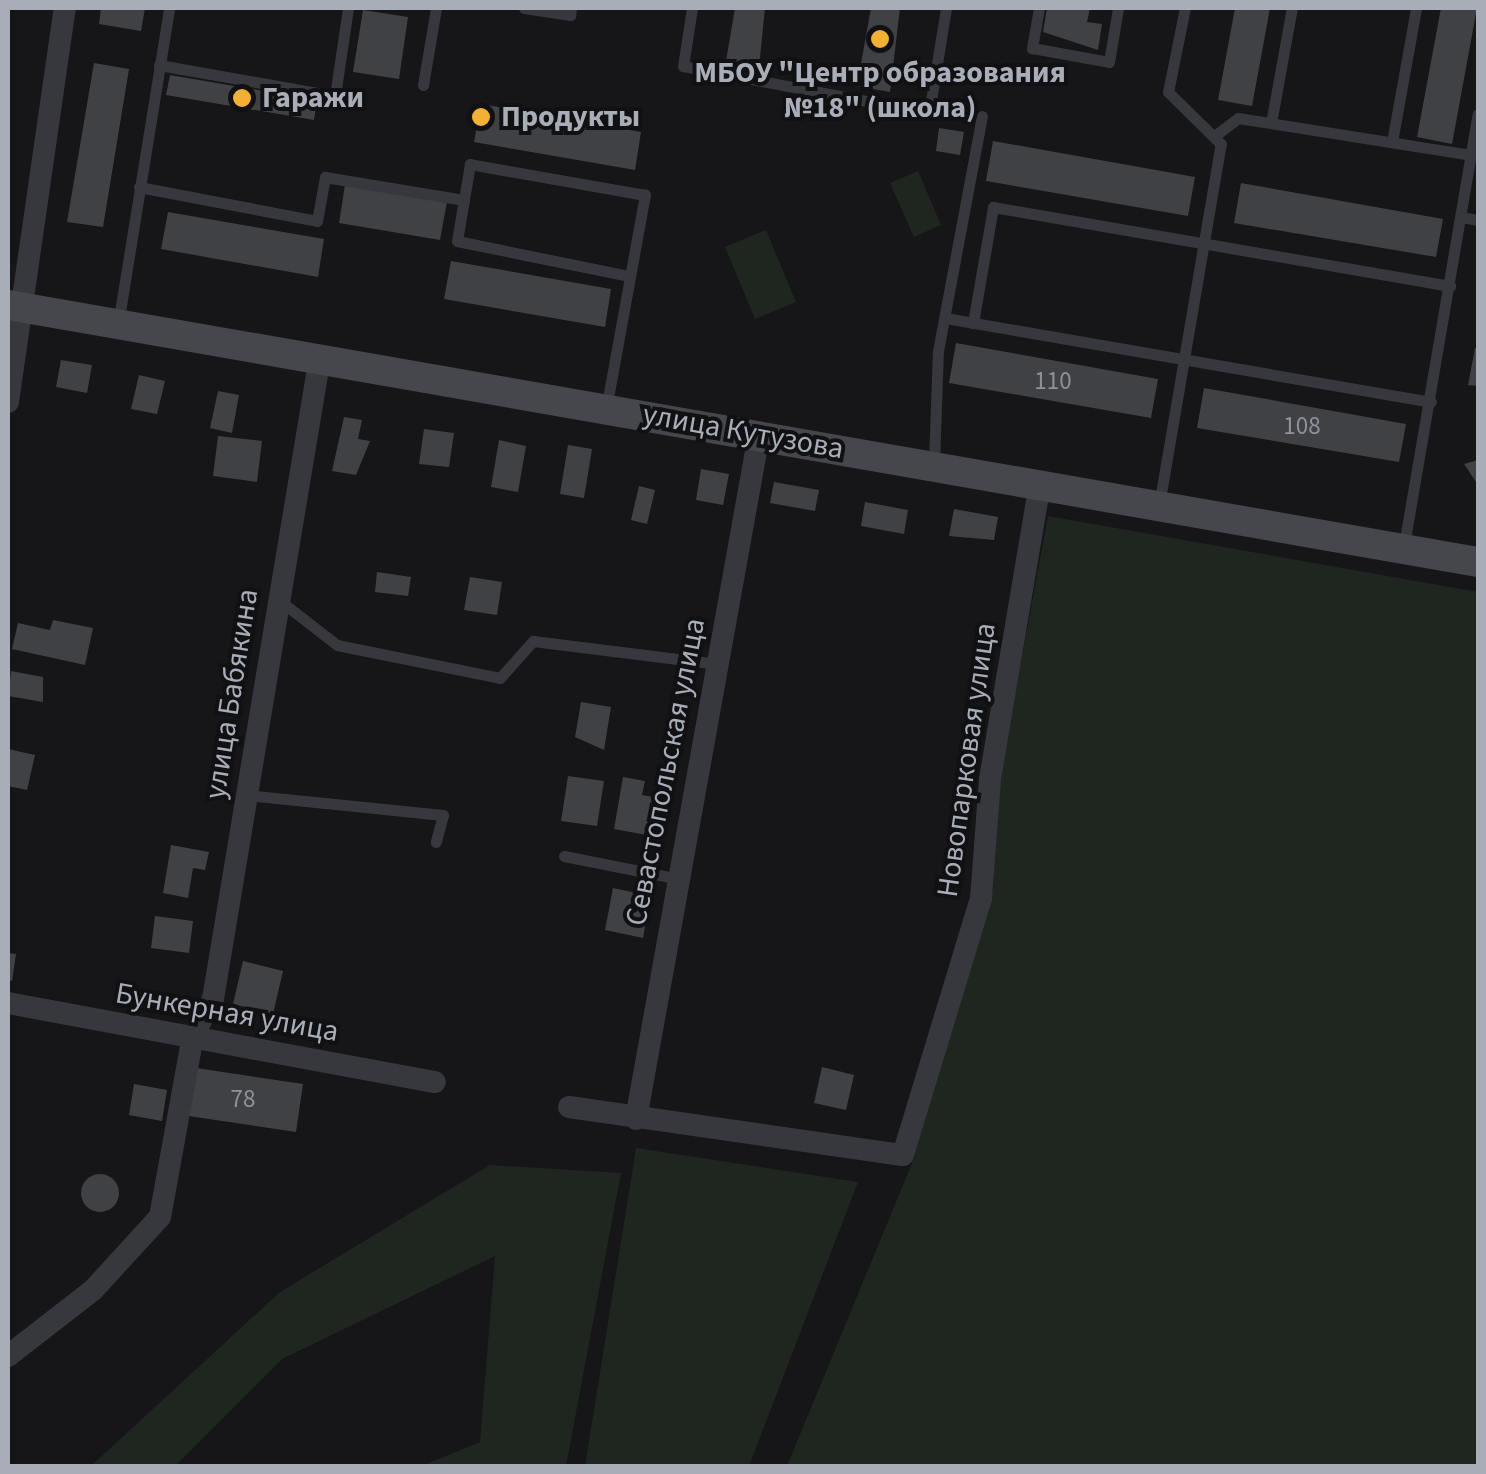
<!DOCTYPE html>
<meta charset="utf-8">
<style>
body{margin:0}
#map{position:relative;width:1486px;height:1474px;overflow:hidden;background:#161618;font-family:"Source Sans 3",sans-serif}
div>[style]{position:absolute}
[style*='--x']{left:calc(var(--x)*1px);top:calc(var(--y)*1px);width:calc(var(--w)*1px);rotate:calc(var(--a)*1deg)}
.green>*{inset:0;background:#1e261f}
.building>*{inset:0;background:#404145}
.round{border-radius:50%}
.lane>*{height:11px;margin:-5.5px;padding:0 5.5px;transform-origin:5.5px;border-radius:5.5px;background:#37383d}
.street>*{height:22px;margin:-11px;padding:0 11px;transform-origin:11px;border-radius:11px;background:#37383d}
.secondary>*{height:30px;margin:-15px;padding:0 15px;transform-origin:15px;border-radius:15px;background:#45474d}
.dots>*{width:28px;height:28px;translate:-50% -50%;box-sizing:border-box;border:5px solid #111113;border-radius:50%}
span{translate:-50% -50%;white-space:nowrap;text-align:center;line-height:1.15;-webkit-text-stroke:8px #111113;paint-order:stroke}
.number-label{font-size:25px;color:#8e929b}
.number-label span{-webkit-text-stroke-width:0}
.poi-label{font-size:30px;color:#a8adb8;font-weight:700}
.left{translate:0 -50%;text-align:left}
.street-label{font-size:30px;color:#a8adb8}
.frame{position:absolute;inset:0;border:10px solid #a8adb8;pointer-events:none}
</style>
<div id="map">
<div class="green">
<div style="clip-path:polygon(918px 171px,941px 225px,914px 237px,890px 183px)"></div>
<div style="clip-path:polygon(766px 230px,796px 302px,755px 319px,725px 247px)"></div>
<div style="clip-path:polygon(1048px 516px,1478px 592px,1478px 1466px,787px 1466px,913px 1161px,993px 891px,998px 787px)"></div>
<div style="clip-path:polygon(636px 1148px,858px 1182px,749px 1466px,585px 1466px)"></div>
<div style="clip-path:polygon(490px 1165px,621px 1173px,566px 1466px,422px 1466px,480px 1442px,495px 1256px,282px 1359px,175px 1466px,91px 1466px,280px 1292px)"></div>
</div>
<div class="building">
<div style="clip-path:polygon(101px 8px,145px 8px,141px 31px,99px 24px)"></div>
<div style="clip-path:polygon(735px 8px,765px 8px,759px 67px,726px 61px)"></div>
<div style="clip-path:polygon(871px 8px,900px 8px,890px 92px,857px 86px)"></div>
<div style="clip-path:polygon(1047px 8px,1090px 8px,1087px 22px,1102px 24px,1098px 50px,1043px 32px)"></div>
<div style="clip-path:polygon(1235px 8px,1270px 8px,1252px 106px,1218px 100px)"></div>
<div style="clip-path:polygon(1441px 8px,1477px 8px,1452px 144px,1417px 137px)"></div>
<div style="clip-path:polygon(363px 10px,408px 17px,399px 79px,353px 72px)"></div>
<div style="clip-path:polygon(94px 63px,129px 69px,103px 227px,67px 222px)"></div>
<div style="clip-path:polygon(170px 75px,317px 100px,314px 120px,166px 95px)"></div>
<div style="clip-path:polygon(481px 104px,641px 132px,635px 170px,474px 142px)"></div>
<div style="clip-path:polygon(939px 128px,964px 132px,960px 155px,936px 151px)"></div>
<div style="clip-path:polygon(993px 141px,1195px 177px,1188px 216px,986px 181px)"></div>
<div style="clip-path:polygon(1241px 183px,1443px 219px,1436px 257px,1234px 223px)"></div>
<div style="clip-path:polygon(345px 185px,447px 202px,440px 240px,339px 223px)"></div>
<div style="clip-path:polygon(168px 212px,324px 239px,318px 277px,161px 249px)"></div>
<div style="clip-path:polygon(451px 261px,611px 289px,605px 327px,444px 299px)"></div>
<div style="clip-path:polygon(956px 343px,1158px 379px,1151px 418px,949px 383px)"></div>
<div style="clip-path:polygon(1475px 348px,1478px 348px,1478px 386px,1468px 385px)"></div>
<div style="clip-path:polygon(61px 360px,92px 365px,87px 393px,56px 387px)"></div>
<div style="clip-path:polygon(139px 375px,165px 381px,157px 414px,131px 409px)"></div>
<div style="clip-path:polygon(1204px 388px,1406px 424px,1399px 462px,1197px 428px)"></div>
<div style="clip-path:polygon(218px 391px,239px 395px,232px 433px,210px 428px)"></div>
<div style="clip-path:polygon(344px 417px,362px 420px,358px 439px,370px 441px,356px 475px,332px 471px)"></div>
<div style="clip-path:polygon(424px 429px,454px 433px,449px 467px,419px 464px)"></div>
<div style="clip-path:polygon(218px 436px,262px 441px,257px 482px,213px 476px)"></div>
<div style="clip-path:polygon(499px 440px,526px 446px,518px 492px,491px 487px)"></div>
<div style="clip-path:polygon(568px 445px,592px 449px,584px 498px,560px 494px)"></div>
<div style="clip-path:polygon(1478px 460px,1478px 485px,1464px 464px)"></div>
<div style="clip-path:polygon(701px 469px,729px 474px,723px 505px,696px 500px)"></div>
<div style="clip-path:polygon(774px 482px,819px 490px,815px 511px,770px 503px)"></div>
<div style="clip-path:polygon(639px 486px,655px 490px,647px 524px,631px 520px)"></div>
<div style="clip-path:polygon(865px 502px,908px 510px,904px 534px,861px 526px)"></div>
<div style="clip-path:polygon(954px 509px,998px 517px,994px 540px,949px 536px)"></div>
<div style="clip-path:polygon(377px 572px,411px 577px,408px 596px,375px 592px)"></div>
<div style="clip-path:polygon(470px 577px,502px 582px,497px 615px,464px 610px)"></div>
<div style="clip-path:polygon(53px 620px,93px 628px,85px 665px,12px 649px,18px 623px,50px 630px)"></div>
<div style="clip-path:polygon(11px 671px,43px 677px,43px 702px,8px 696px)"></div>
<div style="clip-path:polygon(581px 702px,611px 707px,604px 750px,575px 737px)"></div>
<div style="clip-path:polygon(8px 749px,35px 755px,27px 790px,8px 786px)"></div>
<div style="clip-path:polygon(568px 776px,604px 781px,597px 826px,561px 821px)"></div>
<div style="clip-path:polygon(623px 777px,645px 781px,642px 795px,654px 797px,647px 835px,614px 829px)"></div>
<div style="clip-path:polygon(171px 845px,209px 852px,205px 870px,193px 868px,188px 898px,163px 893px)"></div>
<div style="clip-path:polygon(613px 888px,651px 896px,643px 938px,605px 930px)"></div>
<div style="clip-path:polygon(155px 916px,193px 921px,189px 953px,151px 948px)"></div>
<div style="clip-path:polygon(8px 953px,16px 954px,12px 981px,8px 980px)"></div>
<div style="clip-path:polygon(243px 961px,283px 971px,273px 1014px,233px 1004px)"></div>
<div style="clip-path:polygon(190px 1067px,303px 1084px,296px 1132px,182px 1115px)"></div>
<div style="clip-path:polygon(822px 1067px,854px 1075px,846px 1110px,814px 1103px)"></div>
<div style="clip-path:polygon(134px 1084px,167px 1090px,162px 1121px,129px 1115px)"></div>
<div class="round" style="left:81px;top:1174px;width:38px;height:38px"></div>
</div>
<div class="lane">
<div style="--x:524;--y:8;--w:47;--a:8.7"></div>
<div style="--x:570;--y:15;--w:7;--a:-82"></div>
<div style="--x:692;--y:8;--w:59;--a:98.8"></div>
<div style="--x:683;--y:66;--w:250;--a:10.8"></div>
<div style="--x:929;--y:113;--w:106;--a:-80.8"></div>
<div style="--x:1039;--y:8;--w:41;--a:99.9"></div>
<div style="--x:1032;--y:48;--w:78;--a:10.3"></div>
<div style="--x:1109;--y:62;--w:55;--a:-80.5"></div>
<div style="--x:159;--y:65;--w:179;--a:10"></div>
<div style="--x:335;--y:96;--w:89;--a:-81.6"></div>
<div style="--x:423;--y:85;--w:78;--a:-80.4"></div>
<div style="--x:1271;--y:123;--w:117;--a:-79.7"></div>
<div style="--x:1217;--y:134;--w:26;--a:-37"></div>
<div style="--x:1238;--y:118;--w:237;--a:9"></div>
<div style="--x:1392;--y:142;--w:136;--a:-79.8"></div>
<div style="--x:139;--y:187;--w:181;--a:10.8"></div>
<div style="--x:317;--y:221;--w:45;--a:-79.7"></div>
<div style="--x:325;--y:177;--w:141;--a:9.4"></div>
<div style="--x:1462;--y:217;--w:16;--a:11"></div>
<div style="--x:945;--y:318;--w:493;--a:9.8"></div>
<div style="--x:973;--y:323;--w:118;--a:-80.2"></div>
<div style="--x:993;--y:207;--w:464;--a:9.8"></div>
<div style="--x:118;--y:324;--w:320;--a:-80.8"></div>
<div style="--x:606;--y:409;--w:218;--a:-79.7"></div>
<div style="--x:645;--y:195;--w:178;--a:-170"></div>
<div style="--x:470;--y:164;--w:78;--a:99.6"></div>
<div style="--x:457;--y:241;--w:176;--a:11.5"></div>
<div style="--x:934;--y:463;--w:112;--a:-88"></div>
<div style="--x:938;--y:351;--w:239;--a:-79.4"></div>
<div style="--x:1159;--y:505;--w:366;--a:-80.3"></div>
<div style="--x:1221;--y:144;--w:74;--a:-135.5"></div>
<div style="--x:1168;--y:92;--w:86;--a:-78.6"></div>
<div style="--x:1404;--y:545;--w:437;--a:-80.3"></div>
<div style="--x:279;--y:600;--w:73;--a:37.8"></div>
<div style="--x:337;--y:645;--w:166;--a:11.4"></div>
<div style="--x:500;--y:678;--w:50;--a:-48.3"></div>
<div style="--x:533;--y:641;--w:186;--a:7.1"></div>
<div style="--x:247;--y:795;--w:197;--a:5.8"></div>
<div style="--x:443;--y:815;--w:28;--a:105"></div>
<div style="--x:564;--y:856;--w:112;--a:11.3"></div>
</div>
<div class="street">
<div style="--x:8;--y:402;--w:398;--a:-81.8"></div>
<div style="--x:8;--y:1003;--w:434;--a:10.5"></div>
<div style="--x:569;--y:1107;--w:337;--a:8.2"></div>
<div style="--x:903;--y:1155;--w:268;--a:-73.1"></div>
<div style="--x:981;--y:899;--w:120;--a:-85.7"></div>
<div style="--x:990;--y:779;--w:299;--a:-80.4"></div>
<div style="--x:636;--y:1119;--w:695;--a:-79.81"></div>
<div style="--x:8;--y:1356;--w:108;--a:-37.8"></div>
<div style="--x:93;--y:1290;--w:99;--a:-47.5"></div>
<div style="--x:160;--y:1217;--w:185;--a:-79.7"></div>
<div style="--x:193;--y:1035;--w:41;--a:-60.9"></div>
<div style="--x:213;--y:999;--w:651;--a:-80.54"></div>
</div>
<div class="secondary">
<div style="--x:8;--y:305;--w:1492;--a:9.92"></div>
</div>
<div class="dots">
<div style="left:880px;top:39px;background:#f2b134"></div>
<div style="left:242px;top:98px;background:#f2b134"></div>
<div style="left:481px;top:117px;background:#f2b134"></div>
</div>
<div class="number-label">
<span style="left:1053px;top:381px">110</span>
<span style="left:1302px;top:426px">108</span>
<span style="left:243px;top:1099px">78</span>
</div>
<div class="poi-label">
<span style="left:880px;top:90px">МБОУ "Центр образования<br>№18" (школа)</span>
<span class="left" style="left:262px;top:98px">Гаражи</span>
<span class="left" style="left:501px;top:117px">Продукты</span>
</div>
<div class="street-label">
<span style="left:743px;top:432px;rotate:10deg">улица Кутузова</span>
<span style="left:232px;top:694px;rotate:-81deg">улица Бабякина</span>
<span style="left:967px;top:760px;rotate:-82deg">Новопарковая улица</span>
<span style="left:666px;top:772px;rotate:-79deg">Севастопольская улица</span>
<span style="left:227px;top:1013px;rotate:10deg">Бункерная улица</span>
</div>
<div class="frame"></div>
</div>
